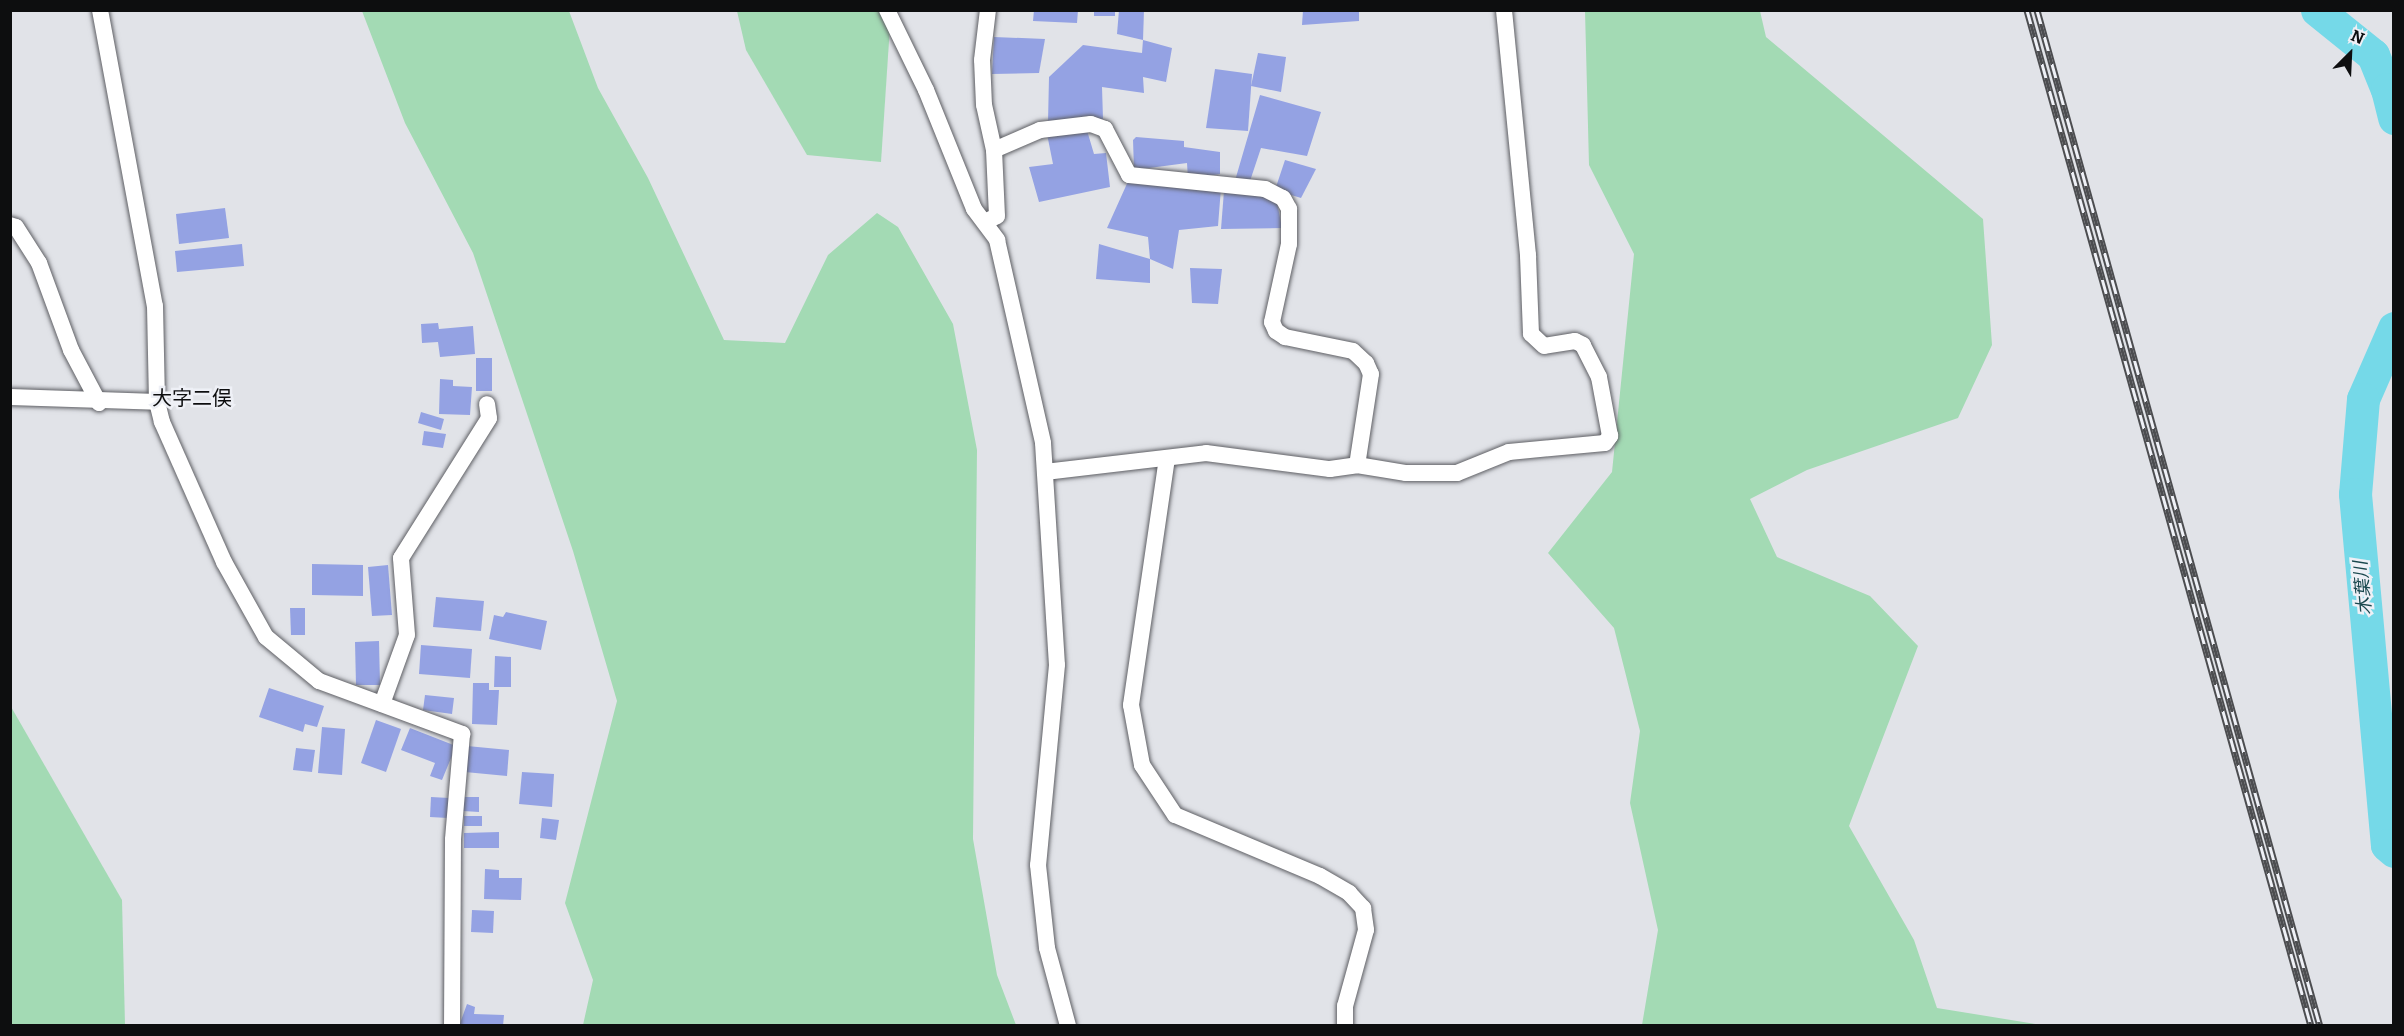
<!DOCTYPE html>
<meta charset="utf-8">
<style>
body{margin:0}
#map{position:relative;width:2404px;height:1036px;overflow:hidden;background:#e1e3e8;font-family:Bitter,"Noto Sans JP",serif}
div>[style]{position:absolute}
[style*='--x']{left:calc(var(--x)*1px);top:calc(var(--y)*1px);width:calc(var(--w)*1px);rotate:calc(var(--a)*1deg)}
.green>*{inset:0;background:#a3dab4}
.river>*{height:33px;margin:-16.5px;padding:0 16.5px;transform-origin:16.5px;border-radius:16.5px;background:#75d9e8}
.building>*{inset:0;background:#94a2e3}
.roads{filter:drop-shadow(0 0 2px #5e5f64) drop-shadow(0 0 2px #5e5f64)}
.minor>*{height:16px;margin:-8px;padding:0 8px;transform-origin:8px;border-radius:8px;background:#fff}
.rail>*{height:7px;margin-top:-3.5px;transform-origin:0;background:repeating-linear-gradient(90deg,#eef0f6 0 14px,#4c4d50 0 28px);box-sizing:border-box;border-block:2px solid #4c4d50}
span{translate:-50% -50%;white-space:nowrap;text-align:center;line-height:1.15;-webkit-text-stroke:5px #eef0f6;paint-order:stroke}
.water-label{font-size:18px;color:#19474d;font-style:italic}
.quarter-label{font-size:20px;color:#0d0e0f}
.frame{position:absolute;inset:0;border:12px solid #0d0e0f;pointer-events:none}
.north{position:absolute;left:2320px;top:24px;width:60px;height:60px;-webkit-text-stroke:4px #eef0f6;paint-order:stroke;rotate:24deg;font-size:16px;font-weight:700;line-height:24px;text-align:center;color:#0d0e0f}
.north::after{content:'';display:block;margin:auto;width:21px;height:27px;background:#0d0e0f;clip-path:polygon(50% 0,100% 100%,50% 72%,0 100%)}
</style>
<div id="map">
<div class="green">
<div style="clip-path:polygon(362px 11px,569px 11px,598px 88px,648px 178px,724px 340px,785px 343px,828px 255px,877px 213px,898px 227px,953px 324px,977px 450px,973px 839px,997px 975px,1016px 1025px,583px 1025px,593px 980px,565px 903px,617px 701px,573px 551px,473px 253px,405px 123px)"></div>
<div style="clip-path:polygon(737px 11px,891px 11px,881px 162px,807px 155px,746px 50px)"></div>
<div style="clip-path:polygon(1585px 11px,1760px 11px,1766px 37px,1983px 219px,1992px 345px,1958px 418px,1807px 470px,1750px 499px,1777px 557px,1870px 596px,1918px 646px,1849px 826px,1914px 940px,1937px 1008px,2042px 1025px,1642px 1025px,1658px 930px,1630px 803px,1640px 731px,1614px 628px,1548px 553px,1612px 472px,1634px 254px,1589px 165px)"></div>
<div style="clip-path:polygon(10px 705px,122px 900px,125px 1025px,11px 1025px)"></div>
</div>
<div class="river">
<div style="--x:2317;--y:10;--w:72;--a:38.8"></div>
<div style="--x:2373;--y:55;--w:37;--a:68"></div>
<div style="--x:2387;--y:89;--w:30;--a:76"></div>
<div style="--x:2394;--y:328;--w:77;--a:113.6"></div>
<div style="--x:2363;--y:399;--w:95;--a:94.8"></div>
<div style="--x:2355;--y:494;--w:352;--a:84.8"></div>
<div style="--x:2387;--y:845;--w:9;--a:41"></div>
</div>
<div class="building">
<div style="clip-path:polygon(1034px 10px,1078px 10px,1077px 23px,1033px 21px)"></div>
<div style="clip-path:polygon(1094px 10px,1115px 10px,1115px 16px,1094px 16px)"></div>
<div style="clip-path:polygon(1119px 10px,1144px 10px,1143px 40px,1117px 34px)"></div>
<div style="clip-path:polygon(1303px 10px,1359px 10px,1359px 21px,1302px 25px)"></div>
<div style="clip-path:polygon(994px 37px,1045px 39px,1039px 73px,992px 74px)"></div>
<div style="clip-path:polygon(1143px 40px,1172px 48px,1166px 82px,1143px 77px,1144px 93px,1102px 87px,1103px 119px,1048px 122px,1049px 77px,1083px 45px,1142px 53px)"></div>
<div style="clip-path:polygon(1258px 53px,1286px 57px,1281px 92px,1251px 86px)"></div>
<div style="clip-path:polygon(1215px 69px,1252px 74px,1248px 131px,1206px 128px)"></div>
<div style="clip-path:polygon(1260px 95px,1321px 112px,1307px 156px,1261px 148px,1249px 184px,1234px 184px)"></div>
<div style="clip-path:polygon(1086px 127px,1094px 154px,1106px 153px,1110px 187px,1039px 202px,1029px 167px,1053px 164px,1047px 134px)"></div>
<div style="clip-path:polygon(1136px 137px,1184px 141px,1184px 147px,1220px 152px,1220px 174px,1188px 179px,1187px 163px,1134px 170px,1133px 140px)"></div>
<div style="clip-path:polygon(1285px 160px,1316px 169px,1301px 198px,1275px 190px)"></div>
<div style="clip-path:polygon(1130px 177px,1221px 188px,1218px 226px,1179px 230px,1173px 269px,1150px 259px,1148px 237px,1107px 228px)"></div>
<div style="clip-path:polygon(1224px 191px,1276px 197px,1282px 228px,1221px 229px)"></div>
<div style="clip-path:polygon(225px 208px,229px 238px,179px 244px,176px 214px)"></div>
<div style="clip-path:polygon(242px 244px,244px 266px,177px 272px,175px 251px)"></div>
<div style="clip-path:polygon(1099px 244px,1150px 259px,1150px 283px,1096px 279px)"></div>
<div style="clip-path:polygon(1190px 268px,1222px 269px,1218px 304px,1192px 303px)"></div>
<div style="clip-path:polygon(438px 323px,439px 329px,473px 326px,475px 354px,440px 357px,438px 342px,422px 343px,421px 324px)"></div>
<div style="clip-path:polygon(476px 358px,492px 358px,492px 391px,476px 391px)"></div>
<div style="clip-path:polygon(440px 379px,453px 380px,453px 386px,472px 387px,470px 415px,439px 414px)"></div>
<div style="clip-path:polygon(421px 412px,444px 419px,441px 430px,418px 423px)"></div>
<div style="clip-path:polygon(424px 431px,446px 434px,443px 448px,422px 445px)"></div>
<div style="clip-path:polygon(312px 564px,363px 565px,363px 596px,312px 595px)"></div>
<div style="clip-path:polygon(388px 565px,392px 615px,372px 616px,368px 567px)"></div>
<div style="clip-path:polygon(436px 597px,484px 601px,481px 631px,433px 627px)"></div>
<div style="clip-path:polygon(290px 608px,305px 608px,305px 635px,291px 635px)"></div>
<div style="clip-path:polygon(506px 612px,547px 621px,541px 650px,489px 639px,494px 615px,503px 617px)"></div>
<div style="clip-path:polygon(379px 641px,380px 685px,356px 685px,355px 642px)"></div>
<div style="clip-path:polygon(421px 645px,472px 649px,470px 678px,419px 674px)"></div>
<div style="clip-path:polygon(495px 656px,511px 657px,511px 687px,494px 687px)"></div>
<div style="clip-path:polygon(473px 683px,489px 683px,489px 690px,499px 690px,497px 725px,472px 724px)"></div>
<div style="clip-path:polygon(269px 688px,324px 706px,317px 727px,305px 724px,303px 732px,259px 717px)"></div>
<div style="clip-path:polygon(425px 695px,454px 698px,452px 714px,423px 710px)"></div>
<div style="clip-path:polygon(376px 720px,401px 729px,386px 772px,361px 763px)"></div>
<div style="clip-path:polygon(322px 727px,345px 729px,342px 775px,318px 773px)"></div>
<div style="clip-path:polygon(410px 728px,456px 746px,442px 780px,430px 776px,435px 763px,401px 750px)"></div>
<div style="clip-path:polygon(467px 746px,509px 750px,507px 776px,465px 772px)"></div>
<div style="clip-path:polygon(296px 748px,315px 750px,312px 772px,293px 770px)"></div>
<div style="clip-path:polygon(522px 772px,554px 774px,552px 807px,519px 804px)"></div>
<div style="clip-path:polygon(431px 797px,449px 798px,448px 818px,430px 817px)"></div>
<div style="clip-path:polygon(464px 797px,479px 797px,479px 812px,463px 811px)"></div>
<div style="clip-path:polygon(464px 816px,482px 816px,482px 826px,464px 826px)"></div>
<div style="clip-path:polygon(542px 818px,559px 820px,556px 840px,540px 838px)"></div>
<div style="clip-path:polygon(499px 832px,499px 848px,464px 848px,464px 833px)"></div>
<div style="clip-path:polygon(485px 869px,499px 870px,499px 878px,522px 878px,521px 900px,484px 899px)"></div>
<div style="clip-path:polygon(472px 910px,494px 911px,493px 933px,471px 932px)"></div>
<div style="clip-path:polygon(467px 1004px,475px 1007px,474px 1014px,504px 1015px,503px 1026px,459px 1026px)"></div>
</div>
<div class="roads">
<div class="minor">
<div style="--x:100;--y:10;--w:301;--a:79.5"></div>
<div style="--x:155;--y:306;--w:96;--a:88.8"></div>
<div style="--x:157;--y:402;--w:21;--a:76"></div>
<div style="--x:162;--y:422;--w:153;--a:66.1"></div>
<div style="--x:224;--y:562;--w:86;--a:60.8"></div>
<div style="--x:266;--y:637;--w:69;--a:39.7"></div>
<div style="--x:319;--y:681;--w:153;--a:20.3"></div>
<div style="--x:462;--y:734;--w:106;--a:94.9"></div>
<div style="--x:453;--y:840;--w:186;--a:90.3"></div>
<div style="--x:887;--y:10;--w:89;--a:64"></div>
<div style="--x:926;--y:90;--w:128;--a:68"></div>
<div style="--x:974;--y:209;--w:39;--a:53"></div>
<div style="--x:997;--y:240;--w:208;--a:77.2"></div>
<div style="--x:1043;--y:443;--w:222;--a:86.4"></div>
<div style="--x:1057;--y:665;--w:201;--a:95.4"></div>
<div style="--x:1038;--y:865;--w:83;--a:83.8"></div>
<div style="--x:1047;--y:948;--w:81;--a:74.9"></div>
<div style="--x:994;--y:150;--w:50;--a:-23.5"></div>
<div style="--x:1040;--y:130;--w:51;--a:-6.7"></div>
<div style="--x:1091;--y:124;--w:15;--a:20"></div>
<div style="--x:1105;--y:129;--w:52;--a:62.4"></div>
<div style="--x:1129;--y:175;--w:137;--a:5.9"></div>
<div style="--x:1265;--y:189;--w:20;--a:27"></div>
<div style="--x:1283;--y:198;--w:13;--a:61"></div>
<div style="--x:1289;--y:209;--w:35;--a:90"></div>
<div style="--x:1289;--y:244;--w:80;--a:102.3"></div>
<div style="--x:1272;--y:322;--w:10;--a:66"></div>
<div style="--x:1276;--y:331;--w:11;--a:34"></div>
<div style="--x:1285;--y:337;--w:69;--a:11.6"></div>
<div style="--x:1353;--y:351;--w:18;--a:43"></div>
<div style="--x:1366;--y:363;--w:12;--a:66"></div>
<div style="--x:1371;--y:374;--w:92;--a:98.7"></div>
<div style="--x:987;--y:221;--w:11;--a:-27"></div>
<div style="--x:997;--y:216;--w:66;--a:-92.6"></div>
<div style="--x:994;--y:150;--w:46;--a:-102.5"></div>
<div style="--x:984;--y:105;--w:45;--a:-92.5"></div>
<div style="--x:982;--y:60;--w:50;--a:-83.2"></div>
<div style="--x:10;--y:225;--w:6;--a:18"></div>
<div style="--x:16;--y:227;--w:43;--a:57.4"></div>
<div style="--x:39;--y:263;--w:93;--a:69.8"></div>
<div style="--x:71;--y:350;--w:60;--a:62.2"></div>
<div style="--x:10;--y:397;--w:147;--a:1.9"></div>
<div style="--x:1167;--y:458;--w:250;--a:98.3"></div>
<div style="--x:1131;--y:705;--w:61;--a:79.6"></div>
<div style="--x:1142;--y:765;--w:60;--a:56.6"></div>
<div style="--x:1175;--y:815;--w:157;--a:22.8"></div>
<div style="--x:1320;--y:876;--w:34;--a:30"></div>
<div style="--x:1349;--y:893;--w:21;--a:47"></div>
<div style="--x:1363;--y:908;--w:22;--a:82"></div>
<div style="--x:1366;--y:930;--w:79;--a:105.4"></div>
<div style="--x:1345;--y:1006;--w:20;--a:90"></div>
<div style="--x:1045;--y:472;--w:162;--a:-6.7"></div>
<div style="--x:1206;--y:453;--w:125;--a:7.4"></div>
<div style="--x:1330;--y:469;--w:27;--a:-8"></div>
<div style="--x:1357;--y:465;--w:50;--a:9.3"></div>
<div style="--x:1406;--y:473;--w:51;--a:0"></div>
<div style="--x:1457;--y:473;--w:56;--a:-22"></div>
<div style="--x:1509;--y:452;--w:96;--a:-5.4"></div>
<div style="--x:1605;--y:443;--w:9;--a:-54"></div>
<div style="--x:1610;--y:436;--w:60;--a:-100.6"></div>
<div style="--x:1599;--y:377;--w:36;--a:-117"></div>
<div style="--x:1583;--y:345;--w:9;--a:-153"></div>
<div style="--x:1575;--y:341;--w:31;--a:171"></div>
<div style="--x:1544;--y:346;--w:18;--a:-137"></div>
<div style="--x:1531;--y:334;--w:79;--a:-92.2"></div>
<div style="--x:1528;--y:255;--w:246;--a:-95.6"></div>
<div style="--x:382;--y:704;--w:73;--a:-70.1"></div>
<div style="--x:407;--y:635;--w:77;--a:-94.5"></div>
<div style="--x:401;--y:558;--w:165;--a:-57.8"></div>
<div style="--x:489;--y:418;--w:14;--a:-98"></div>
</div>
</div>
<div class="rail">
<div style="--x:2027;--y:10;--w:1055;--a:74.38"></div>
<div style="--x:2037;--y:10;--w:1055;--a:74.44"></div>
</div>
<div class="water-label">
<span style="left:2363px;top:588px;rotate:-95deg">木葉川</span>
</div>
<div class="quarter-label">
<span style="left:192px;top:398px">大字二俣</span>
</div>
<div class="frame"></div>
<div class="north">N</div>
</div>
